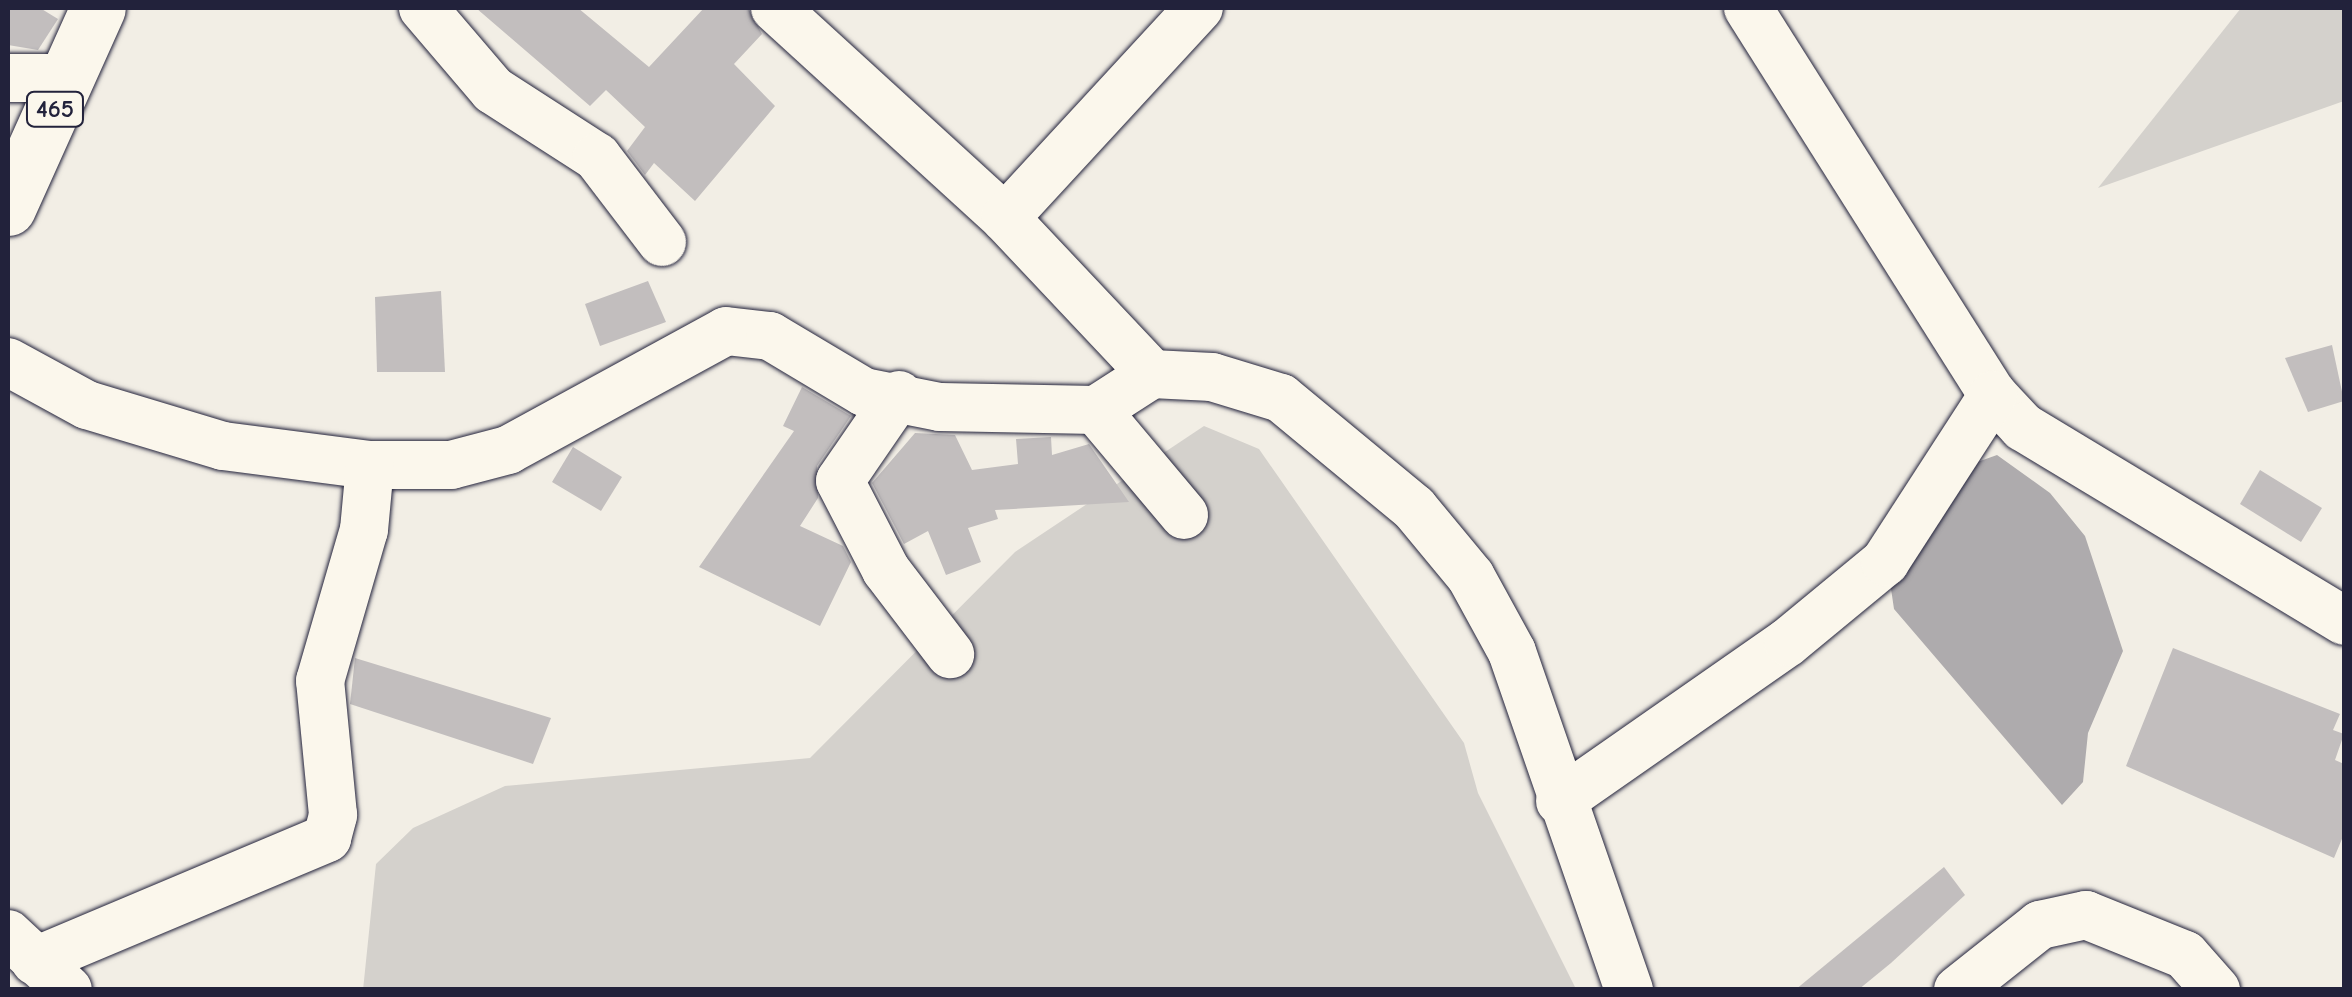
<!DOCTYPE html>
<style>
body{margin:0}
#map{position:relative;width:2352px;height:997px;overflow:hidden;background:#f2eee5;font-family:"Comic Neue",sans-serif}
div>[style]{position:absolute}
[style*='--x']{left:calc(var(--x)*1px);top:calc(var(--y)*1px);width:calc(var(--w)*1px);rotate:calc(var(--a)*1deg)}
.green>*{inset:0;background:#d4d1cc}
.water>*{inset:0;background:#aeabad}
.building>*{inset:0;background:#c2bebe}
.roads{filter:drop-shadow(0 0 2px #22223b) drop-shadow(0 0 2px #22223b)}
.minor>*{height:48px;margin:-24px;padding:0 24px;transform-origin:24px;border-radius:24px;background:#fbf7ec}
.highway>*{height:55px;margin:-27.5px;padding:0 27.5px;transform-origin:27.5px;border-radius:27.5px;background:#fbf7ec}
span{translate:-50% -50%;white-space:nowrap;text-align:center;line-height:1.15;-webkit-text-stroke:10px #fbf7ec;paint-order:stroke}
.shield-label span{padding:2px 8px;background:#fbf7ec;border:2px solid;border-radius:8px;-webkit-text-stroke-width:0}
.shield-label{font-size:25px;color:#22223b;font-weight:700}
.frame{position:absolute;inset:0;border:10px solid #22223b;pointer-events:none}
</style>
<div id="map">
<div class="green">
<div style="clip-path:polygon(2241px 8px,2344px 8px,2344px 101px,2098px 188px)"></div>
<div style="clip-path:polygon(1204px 426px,1259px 449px,1464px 743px,1478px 793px,1576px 989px,363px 990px,376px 864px,413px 828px,505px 786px,810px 758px,1015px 552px)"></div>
</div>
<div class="water">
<div style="clip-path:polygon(1997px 455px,2050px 493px,2085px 536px,2123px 651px,2088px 733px,2083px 782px,2062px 805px,1894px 609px,1890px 582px,1969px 465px)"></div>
</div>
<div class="building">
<div style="clip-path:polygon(8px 8px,40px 8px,58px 19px,38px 50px,8px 45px)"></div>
<div style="clip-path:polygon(476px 8px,578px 8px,649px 67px,704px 8px,748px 8px,762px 34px,734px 64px,775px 106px,695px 201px,654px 163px,645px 175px,627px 151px,645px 127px,606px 90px,590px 106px)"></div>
<div style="clip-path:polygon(648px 281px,666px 322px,600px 346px,585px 304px)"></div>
<div style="clip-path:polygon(441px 291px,445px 372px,377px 372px,375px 297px)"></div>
<div style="clip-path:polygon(2332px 345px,2344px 401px,2308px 412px,2285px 358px)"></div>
<div style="clip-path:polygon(802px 387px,851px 416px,817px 466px,818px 498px,800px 526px,843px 546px,851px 562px,820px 626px,699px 567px,794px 431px,783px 426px)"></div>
<div style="clip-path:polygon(915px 433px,955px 435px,972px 470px,1018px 464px,1016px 439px,1051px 437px,1052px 455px,1089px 444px,1129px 502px,995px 510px,998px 519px,968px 528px,981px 562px,946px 575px,928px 531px,904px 544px,872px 483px)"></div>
<div style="clip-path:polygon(573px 447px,622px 477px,601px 511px,552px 482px)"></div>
<div style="clip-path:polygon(2260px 470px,2322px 508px,2301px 542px,2240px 504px)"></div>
<div style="clip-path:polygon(2173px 648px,2340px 714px,2333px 730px,2344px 734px,2335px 760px,2344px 764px,2344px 834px,2334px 858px,2126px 766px)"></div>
<div style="clip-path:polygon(355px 658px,551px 718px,533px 764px,350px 704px)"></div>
<div style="clip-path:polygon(1944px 867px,1965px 895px,1891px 963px,1858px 990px,1795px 990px)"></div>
</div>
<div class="roads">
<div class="minor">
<div style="--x:423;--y:8;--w:108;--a:49.5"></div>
<div style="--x:493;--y:90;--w:124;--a:32.8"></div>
<div style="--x:597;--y:157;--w:107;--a:52.6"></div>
<div style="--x:775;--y:8;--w:311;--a:42.4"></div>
<div style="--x:1005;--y:218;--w:214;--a:46.7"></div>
<div style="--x:1748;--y:8;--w:458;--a:57.7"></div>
<div style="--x:1993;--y:395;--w:44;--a:46.8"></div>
<div style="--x:2023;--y:427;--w:375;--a:31.1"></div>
<div style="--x:8;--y:78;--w:60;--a:0"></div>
<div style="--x:1005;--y:218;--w:286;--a:-47.3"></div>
<div style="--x:8;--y:362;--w:90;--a:28.6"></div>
<div style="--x:87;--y:405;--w:142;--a:16.8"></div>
<div style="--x:223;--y:446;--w:148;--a:7.4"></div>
<div style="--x:370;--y:465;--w:81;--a:0"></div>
<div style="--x:451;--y:465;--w:59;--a:-14.7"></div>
<div style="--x:508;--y:450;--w:248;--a:-28.6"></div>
<div style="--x:726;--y:331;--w:44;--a:6.5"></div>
<div style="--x:770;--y:336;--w:109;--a:30.8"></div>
<div style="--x:864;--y:392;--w:77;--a:11.2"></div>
<div style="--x:940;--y:407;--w:156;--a:1.1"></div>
<div style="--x:1096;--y:410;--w:67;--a:-32.7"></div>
<div style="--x:1152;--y:374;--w:60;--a:2.9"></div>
<div style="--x:1212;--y:377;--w:72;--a:16.9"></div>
<div style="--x:1281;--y:398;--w:173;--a:39.6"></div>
<div style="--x:1414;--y:508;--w:89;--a:50.4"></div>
<div style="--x:1471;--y:577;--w:85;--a:61.3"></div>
<div style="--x:1512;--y:652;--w:358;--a:70.9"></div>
<div style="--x:899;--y:395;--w:104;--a:124.5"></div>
<div style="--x:840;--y:481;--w:100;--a:62.7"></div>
<div style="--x:886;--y:570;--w:106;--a:52.7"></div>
<div style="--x:1096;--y:410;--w:137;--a:50"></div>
<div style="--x:1560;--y:801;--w:278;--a:-34.9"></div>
<div style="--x:1788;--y:642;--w:126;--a:-39.5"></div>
<div style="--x:1885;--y:562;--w:199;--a:-57.1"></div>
<div style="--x:8;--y:934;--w:82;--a:43"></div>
<div style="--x:35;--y:961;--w:317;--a:-22.8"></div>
<div style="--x:327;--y:838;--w:24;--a:-75"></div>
<div style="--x:333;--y:815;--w:135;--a:-95.5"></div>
<div style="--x:320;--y:681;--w:157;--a:-73.8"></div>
<div style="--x:364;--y:530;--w:65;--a:-84.7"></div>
<div style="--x:1958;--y:990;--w:105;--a:-38.4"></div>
<div style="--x:2040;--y:925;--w:47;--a:-12.3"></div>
<div style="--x:2086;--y:915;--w:107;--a:22"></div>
<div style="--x:2185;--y:955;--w:47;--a:48.5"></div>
</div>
<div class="highway">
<div style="--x:8;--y:208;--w:219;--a:-65.8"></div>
</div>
</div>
<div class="shield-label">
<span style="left:55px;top:109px">465</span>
</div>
<div class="frame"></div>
</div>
